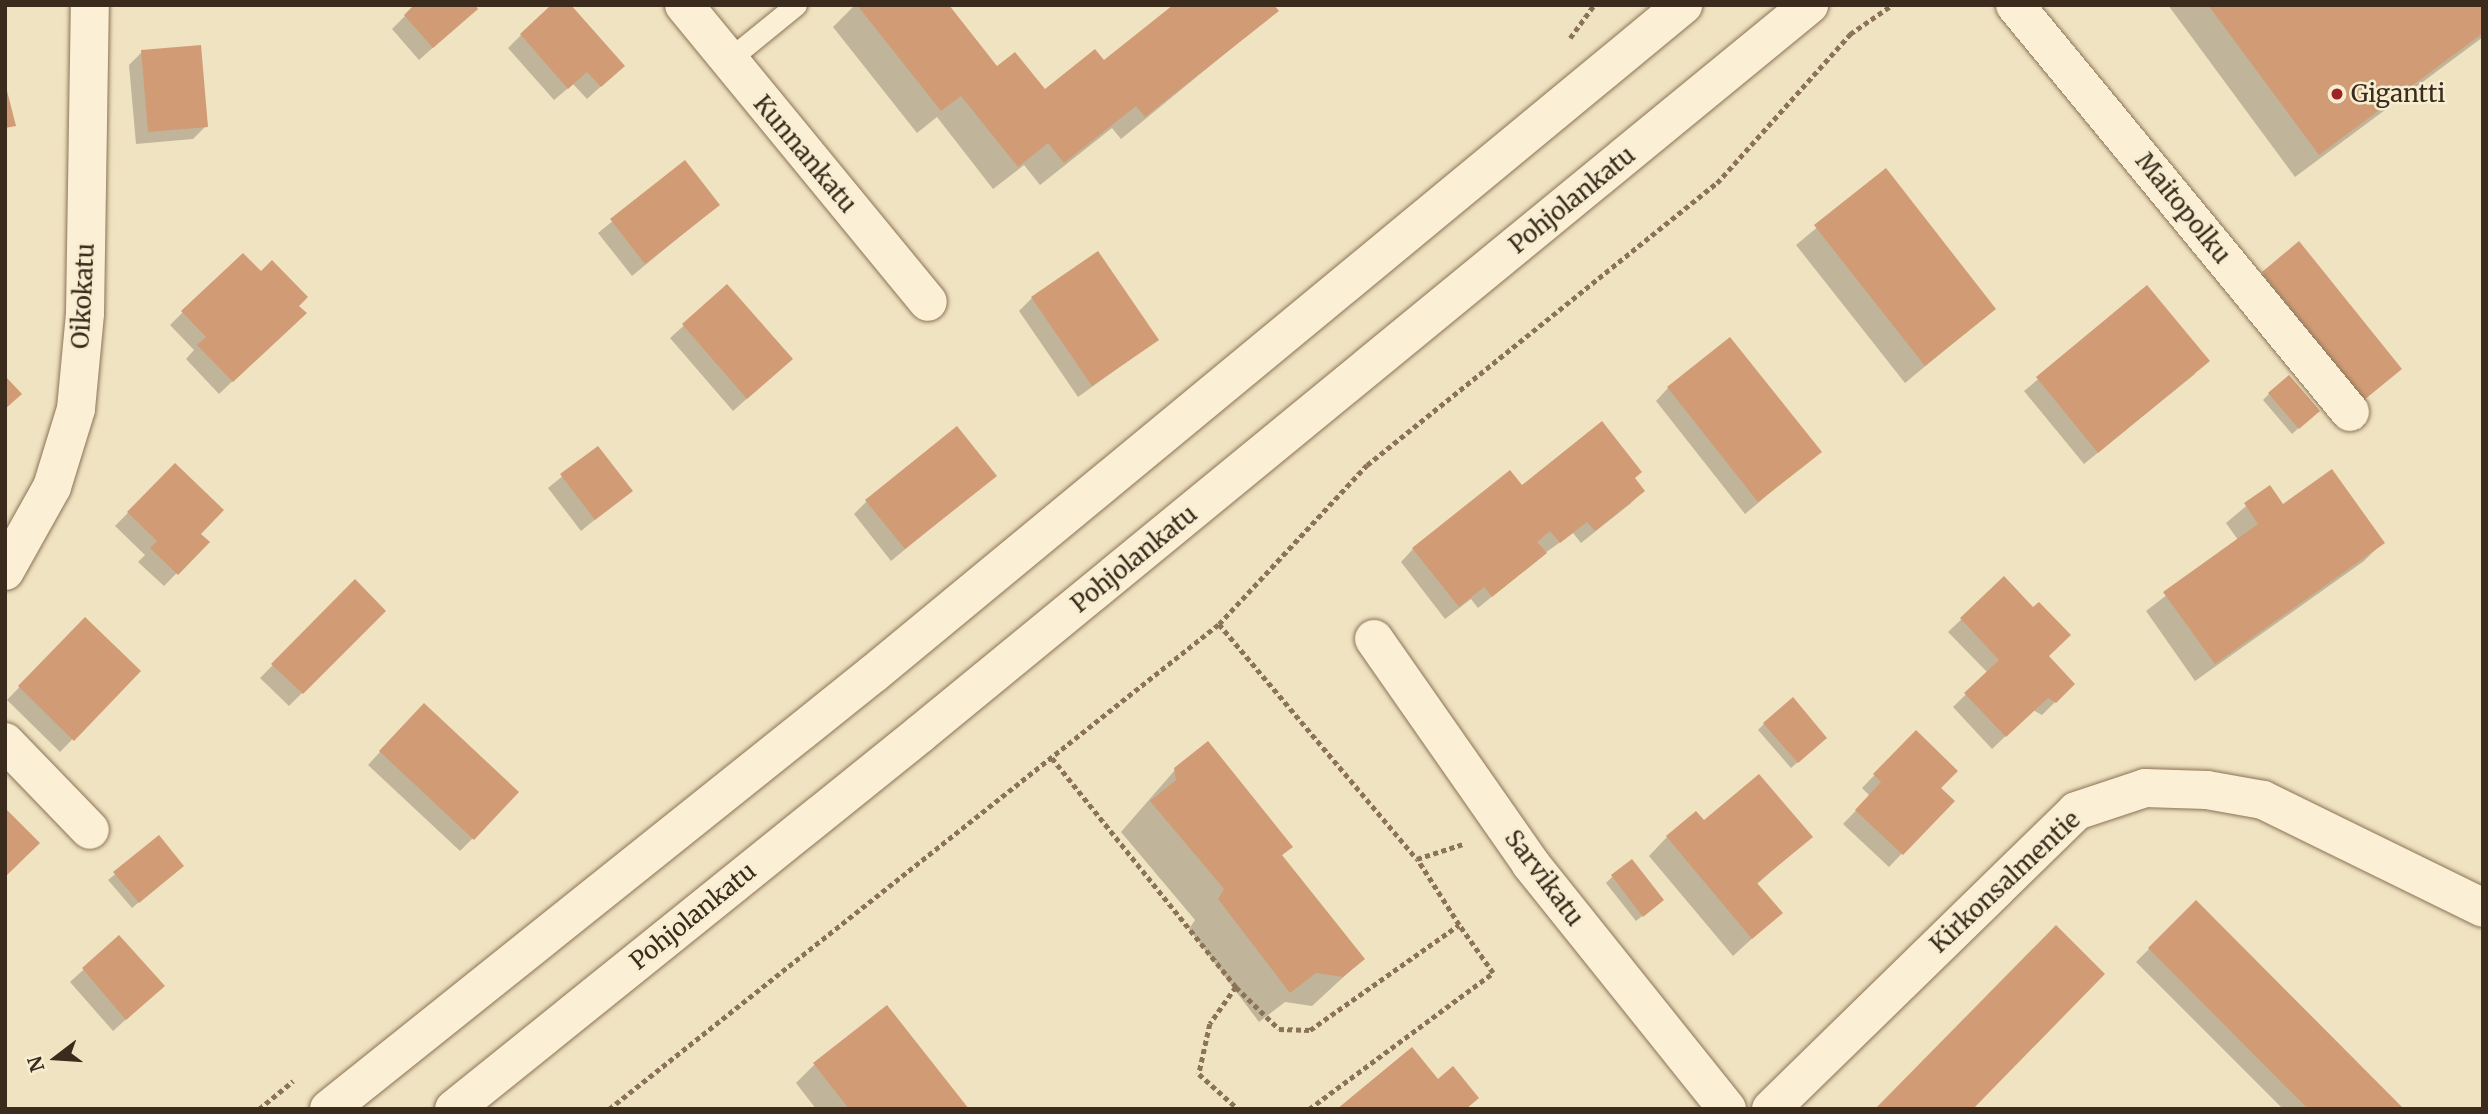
<!DOCTYPE html>
<style>
body{margin:0}
#map{position:relative;width:2488px;height:1114px;overflow:hidden;background:#f0e3c1;font-family:Merriweather,serif}
div>[style]{position:absolute}
[style*='--x']{left:calc(var(--x)*1px);top:calc(var(--y)*1px);width:calc(var(--w)*1px);rotate:calc(var(--a)*1deg)}
.shadow>*{inset:0;background:#0003}
.building>*{inset:0;background:#d19c75}
.path>*{height:4.5px;margin-top:-2.25px;transform-origin:0;background:repeating-linear-gradient(90deg,#8b7357 0 5px,transparent 0 8.5px)}
.roads{filter:drop-shadow(0 0 2px #8b7357) drop-shadow(0 0 2px #8b7357)}
.lane>*{height:21px;margin:-10.5px;padding:0 10.5px;transform-origin:10.5px;border-radius:10.5px;background:#fbf0d5}
.street>*{height:38px;margin:-19px;padding:0 19px;transform-origin:19px;border-radius:19px;background:#fbf0d5}
.secondary>*{height:38px;margin:-19px;padding:0 19px;transform-origin:19px;border-radius:19px;background:#fbf0d5}
.dots>*{width:19px;height:19px;translate:-50% -50%;box-sizing:border-box;border:4px solid #f7edd1;border-radius:50%}
span{translate:-50% -50%;white-space:nowrap;text-align:center;line-height:1.15;-webkit-text-stroke:5px #f7edd1;paint-order:stroke}
.poi-label{font-size:24px;color:#3a2b1d}
.left{translate:0 -50%;text-align:left}
.street-label{font-size:24px;color:#3a2b1d}
.frame{position:absolute;inset:0;border:7px solid #3a2b1d;pointer-events:none}
.north{position:absolute;left:21px;top:1023px;width:70px;height:70px;-webkit-text-stroke:5px #f7edd1;paint-order:stroke;rotate:253deg;font-size:19px;font-weight:700;line-height:28px;text-align:center;color:#3a2b1d}
.north::after{content:'';display:block;margin:auto;width:24px;height:32px;background:#3a2b1d;clip-path:polygon(50% 0,100% 100%,50% 72%,0 100%)}
</style>
<div id="map">
<div class="shadow">
<div style="clip-path:polygon(855px 5px,947px 5px,997px 68px,1045px 91px,1104px 62px,1277px 11px,1121px 139px,1112px 128px,1040px 185px,1024px 165px,993px 189px,937px 117px,917px 133px,833px 27px)"></div>
<div style="clip-path:polygon(2168px 5px,2483px 5px,2483px 37px,2295px 177px)"></div>
<div style="clip-path:polygon(405px 16px,463px 21px,419px 60px,392px 29px)"></div>
<div style="clip-path:polygon(521px 35px,610px 78px,587px 99px,573px 84px,554px 100px,508px 48px)"></div>
<div style="clip-path:polygon(142px 52px,206px 126px,193px 139px,136px 144px,129px 65px)"></div>
<div style="clip-path:polygon(685px 162px,718px 205px,632px 276px,598px 233px)"></div>
<div style="clip-path:polygon(1885px 171px,1994px 309px,1905px 383px,1796px 245px)"></div>
<div style="clip-path:polygon(2299px 244px,2350px 411px,2250px 286px)"></div>
<div style="clip-path:polygon(727px 287px,778px 371px,733px 411px,670px 338px)"></div>
<div style="clip-path:polygon(2147px 288px,2195px 374px,2084px 464px,2024px 391px)"></div>
<div style="clip-path:polygon(1032px 298px,1157px 340px,1078px 397px,1019px 311px)"></div>
<div style="clip-path:polygon(297px 306px,291px 326px,219px 394px,186px 359px,194px 350px,170px 325px,183px 312px)"></div>
<div style="clip-path:polygon(1668px 388px,1820px 451px,1745px 514px,1656px 401px)"></div>
<div style="clip-path:polygon(2269px 394px,2311px 417px,2292px 434px,2263px 400px)"></div>
<div style="clip-path:polygon(597px 448px,630px 491px,581px 531px,548px 488px)"></div>
<div style="clip-path:polygon(175px 465px,198px 534px,207px 542px,164px 586px,138px 562px,145px 555px,115px 526px)"></div>
<div style="clip-path:polygon(995px 475px,891px 561px,854px 514px,867px 501px)"></div>
<div style="clip-path:polygon(1633px 478px,1643px 491px,1630px 504px,1581px 543px,1573px 533px,1545px 553px,1478px 608px,1471px 599px,1445px 619px,1401px 562px,1413px 549px,1522px 487px)"></div>
<div style="clip-path:polygon(2269px 487px,2283px 506px,2383px 542px,2364px 561px,2195px 681px,2146px 611px,2238px 540px,2226px 523px)"></div>
<div style="clip-path:polygon(2004px 579px,2047px 656px,2073px 684px,2042px 715px,2033px 710px,1992px 749px,1953px 707px,1988px 673px,1948px 632px)"></div>
<div style="clip-path:polygon(355px 582px,384px 611px,289px 706px,260px 678px)"></div>
<div style="clip-path:polygon(85px 619px,139px 671px,60px 752px,7px 700px)"></div>
<div style="clip-path:polygon(411px 718px,473px 838px,460px 851px,368px 765px)"></div>
<div style="clip-path:polygon(1764px 724px,1819px 744px,1791px 768px,1758px 730px)"></div>
<div style="clip-path:polygon(1916px 732px,1939px 788px,1952px 801px,1889px 867px,1843px 824px,1870px 796px,1862px 788px)"></div>
<div style="clip-path:polygon(1175px 770px,1291px 847px,1281px 856px,1363px 959px,1312px 1006px,1285px 1002px,1259px 1022px,1189px 929px,1195px 920px,1121px 832px)"></div>
<div style="clip-path:polygon(1703px 823px,1810px 837px,1756px 885px,1780px 913px,1733px 956px,1649px 856px,1667px 837px)"></div>
<div style="clip-path:polygon(159px 838px,175px 872px,132px 908px,108px 880px)"></div>
<div style="clip-path:polygon(1613px 876px,1655px 906px,1636px 921px,1606px 883px)"></div>
<div style="clip-path:polygon(2196px 902px,2401px 1109px,2283px 1109px,2136px 962px)"></div>
<div style="clip-path:polygon(119px 937px,150px 998px,113px 1031px,70px 982px)"></div>
<div style="clip-path:polygon(814px 1065px,967px 1109px,816px 1109px,796px 1083px)"></div>
</div>
<div class="building">
<div style="clip-path:polygon(414px 5px,475px 5px,478px 9px,433px 48px,404px 15px)"></div>
<div style="clip-path:polygon(551px 5px,571px 5px,625px 66px,601px 87px,587px 72px,568px 89px,520px 34px)"></div>
<div style="clip-path:polygon(857px 5px,949px 5px,997px 66px,1015px 52px,1045px 89px,1095px 49px,1104px 60px,1173px 5px,1274px 5px,1279px 11px,1145px 117px,1136px 106px,1064px 163px,1048px 143px,1018px 167px,961px 96px,941px 111px)"></div>
<div style="clip-path:polygon(2208px 5px,2483px 5px,2483px 33px,2319px 155px)"></div>
<div style="clip-path:polygon(201px 45px,208px 127px,148px 132px,141px 50px)"></div>
<div style="clip-path:polygon(5px 83px,16px 126px,5px 128px)"></div>
<div style="clip-path:polygon(685px 160px,720px 205px,645px 264px,610px 219px)"></div>
<div style="clip-path:polygon(1886px 168px,1996px 309px,1925px 366px,1814px 225px)"></div>
<div style="clip-path:polygon(2299px 241px,2402px 369px,2364px 400px,2262px 272px)"></div>
<div style="clip-path:polygon(1098px 251px,1159px 340px,1092px 386px,1031px 297px)"></div>
<div style="clip-path:polygon(243px 253px,261px 271px,272px 260px,308px 297px,299px 306px,307px 313px,233px 382px,197px 345px,206px 337px,181px 311px)"></div>
<div style="clip-path:polygon(727px 284px,793px 359px,747px 399px,682px 324px)"></div>
<div style="clip-path:polygon(2147px 285px,2210px 361px,2098px 453px,2036px 377px)"></div>
<div style="clip-path:polygon(1730px 337px,1822px 452px,1758px 502px,1667px 387px)"></div>
<div style="clip-path:polygon(2289px 375px,2320px 411px,2299px 429px,2268px 393px)"></div>
<div style="clip-path:polygon(5px 376px,22px 394px,5px 409px)"></div>
<div style="clip-path:polygon(1602px 421px,1642px 472px,1635px 478px,1645px 491px,1595px 531px,1587px 522px,1560px 543px,1550px 531px,1537px 542px,1547px 553px,1492px 597px,1484px 587px,1459px 607px,1412px 548px,1510px 470px,1522px 485px)"></div>
<div style="clip-path:polygon(957px 426px,997px 476px,905px 549px,865px 500px)"></div>
<div style="clip-path:polygon(598px 446px,633px 491px,595px 520px,560px 474px)"></div>
<div style="clip-path:polygon(175px 463px,224px 510px,201px 534px,210px 542px,178px 575px,150px 548px,157px 541px,127px 512px)"></div>
<div style="clip-path:polygon(2332px 469px,2385px 543px,2215px 664px,2163px 592px,2258px 524px,2244px 503px,2270px 485px,2283px 504px)"></div>
<div style="clip-path:polygon(2004px 576px,2033px 607px,2039px 602px,2071px 635px,2049px 656px,2075px 684px,2056px 703px,2048px 698px,2006px 737px,1964px 693px,1999px 660px,1960px 618px)"></div>
<div style="clip-path:polygon(355px 579px,386px 611px,303px 694px,271px 664px)"></div>
<div style="clip-path:polygon(85px 617px,141px 671px,74px 741px,18px 686px)"></div>
<div style="clip-path:polygon(1793px 697px,1827px 738px,1798px 763px,1763px 723px)"></div>
<div style="clip-path:polygon(424px 703px,519px 792px,474px 840px,379px 751px)"></div>
<div style="clip-path:polygon(1916px 730px,1958px 771px,1941px 788px,1955px 801px,1903px 855px,1855px 810px,1881px 782px,1873px 774px)"></div>
<div style="clip-path:polygon(1208px 741px,1293px 847px,1282px 855px,1365px 959px,1343px 977px,1316px 973px,1290px 993px,1218px 899px,1224px 889px,1150px 801px,1176px 780px,1174px 768px)"></div>
<div style="clip-path:polygon(1759px 774px,1813px 837px,1757px 883px,1783px 913px,1752px 939px,1666px 836px,1696px 811px,1704px 820px)"></div>
<div style="clip-path:polygon(5px 808px,40px 843px,5px 877px)"></div>
<div style="clip-path:polygon(159px 835px,184px 866px,139px 903px,113px 872px)"></div>
<div style="clip-path:polygon(1632px 859px,1664px 900px,1643px 917px,1611px 875px)"></div>
<div style="clip-path:polygon(2196px 900px,2404px 1109px,2308px 1109px,2148px 948px)"></div>
<div style="clip-path:polygon(2056px 925px,2105px 974px,1973px 1109px,1875px 1109px)"></div>
<div style="clip-path:polygon(119px 935px,165px 986px,126px 1020px,82px 968px)"></div>
<div style="clip-path:polygon(887px 1005px,969px 1109px,849px 1109px,813px 1063px)"></div>
<div style="clip-path:polygon(1412px 1047px,1438px 1079px,1453px 1066px,1479px 1098px,1466px 1109px,1337px 1109px)"></div>
</div>
<div class="path">
<div style="--x:1570;--y:38;--w:41;--a:-54"></div>
<div style="--x:1219;--y:624;--w:307;--a:49.9"></div>
<div style="--x:1417;--y:859;--w:48;--a:-18.1"></div>
<div style="--x:1052;--y:758;--w:294;--a:51.2"></div>
<div style="--x:1236;--y:987;--w:60;--a:44.3"></div>
<div style="--x:1279;--y:1029;--w:31;--a:2"></div>
<div style="--x:1310;--y:1030;--w:182;--a:-35.2"></div>
<div style="--x:1459;--y:925;--w:78;--a:-122.5"></div>
<div style="--x:1236;--y:987;--w:45;--a:125.1"></div>
<div style="--x:1210;--y:1024;--w:51;--a:102.4"></div>
<div style="--x:1199;--y:1074;--w:52;--a:41.9"></div>
<div style="--x:259;--y:1109;--w:44;--a:-39.5"></div>
<div style="--x:609;--y:1109;--w:779;--a:-38.49"></div>
<div style="--x:1219;--y:624;--w:217;--a:-47.1"></div>
<div style="--x:1367;--y:465;--w:449;--a:-38.9"></div>
<div style="--x:1717;--y:183;--w:200;--a:-48.2"></div>
<div style="--x:1850;--y:34;--w:51;--a:-34.6"></div>
<div style="--x:1309;--y:1109;--w:229;--a:-36.5"></div>
<div style="--x:1493;--y:973;--w:59;--a:-125.3"></div>
</div>
<div class="roads">
<div class="lane">
<div style="--x:727;--y:61;--w:89;--a:-39.1"></div>
</div>
<div class="street">
<div style="--x:684;--y:5;--w:384;--a:50.6"></div>
<div style="--x:2015;--y:5;--w:527;--a:50.54"></div>
<div style="--x:5;--y:571;--w:96;--a:-60.8"></div>
<div style="--x:52;--y:487;--w:82;--a:-72.9"></div>
<div style="--x:76;--y:409;--w:96;--a:-84.6"></div>
<div style="--x:85;--y:313;--w:308;--a:-89.1"></div>
<div style="--x:1374;--y:639;--w:273;--a:55.1"></div>
<div style="--x:1530;--y:863;--w:315;--a:51.3"></div>
<div style="--x:5;--y:742;--w:122;--a:46"></div>
<div style="--x:1771;--y:1109;--w:426;--a:-44.3"></div>
<div style="--x:2076;--y:811;--w:73;--a:-18.4"></div>
<div style="--x:2145;--y:788;--w:62;--a:1.8"></div>
<div style="--x:2207;--y:790;--w:57;--a:10.1"></div>
<div style="--x:2263;--y:800;--w:245;--a:26.1"></div>
</div>
<div class="secondary">
<div style="--x:329;--y:1109;--w:697;--a:-38.65"></div>
<div style="--x:873;--y:674;--w:1051;--a:-39.55"></div>
<div style="--x:454;--y:1109;--w:598;--a:-38.82"></div>
<div style="--x:920;--y:734;--w:1150;--a:-39.35"></div>
</div>
</div>
<div class="dots">
<div style="left:2337px;top:94px;background:#9d2424"></div>
</div>
<div class="poi-label">
<span class="left" style="left:2351px;top:94px">Gigantti</span>
</div>
<div class="street-label">
<span style="left:805px;top:154px;rotate:50deg">Kunnankatu</span>
<span style="left:1572px;top:200px;rotate:-39deg">Pohjolankatu</span>
<span style="left:2183px;top:208px;rotate:51deg">Maitopolku</span>
<span style="left:83px;top:296px;rotate:-87deg">Oikokatu</span>
<span style="left:1134px;top:559px;rotate:-39deg">Pohjolankatu</span>
<span style="left:1544px;top:878px;rotate:53deg">Sarvikatu</span>
<span style="left:2005px;top:882px;rotate:-43deg">Kirkonsalmentie</span>
<span style="left:693px;top:916px;rotate:-39deg">Pohjolankatu</span>
</div>
<div class="frame"></div>
<div class="north">N</div>
</div>
